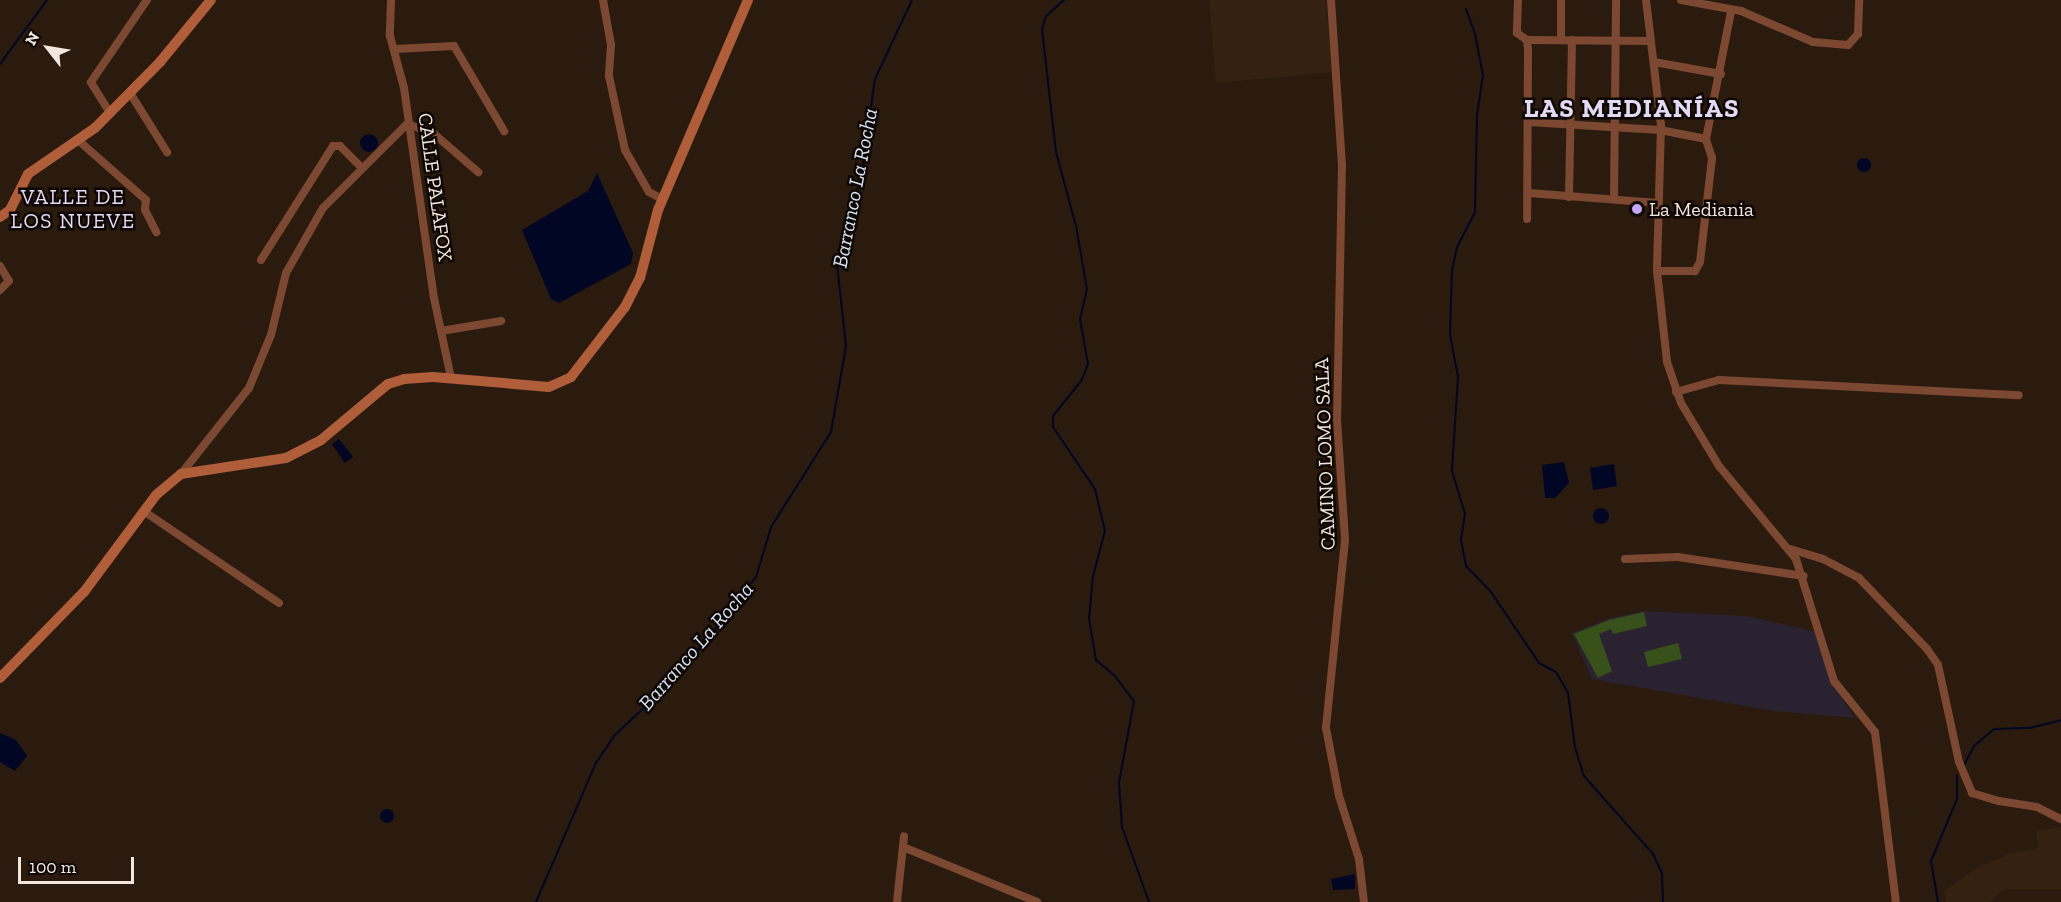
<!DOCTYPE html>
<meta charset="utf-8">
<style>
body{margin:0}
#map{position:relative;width:2061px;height:902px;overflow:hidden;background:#2a1b0e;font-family:"Zilla Slab",serif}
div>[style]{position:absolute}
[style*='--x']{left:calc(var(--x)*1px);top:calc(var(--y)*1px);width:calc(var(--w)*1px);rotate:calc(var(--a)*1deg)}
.built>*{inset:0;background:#35210f}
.education>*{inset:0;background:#2b2231}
.green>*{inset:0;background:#385019}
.water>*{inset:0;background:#000624}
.round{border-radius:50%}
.stream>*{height:2px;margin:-1px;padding:0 1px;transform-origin:1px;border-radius:1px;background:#000624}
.street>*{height:8px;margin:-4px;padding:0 4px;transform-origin:4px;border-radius:4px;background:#7c4832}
.secondary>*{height:10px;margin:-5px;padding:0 5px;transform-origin:5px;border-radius:5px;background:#b05d39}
.dots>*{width:16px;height:16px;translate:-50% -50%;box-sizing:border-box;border:3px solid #0e0704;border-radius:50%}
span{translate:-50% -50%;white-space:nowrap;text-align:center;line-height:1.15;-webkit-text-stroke:5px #0e0704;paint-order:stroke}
.street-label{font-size:20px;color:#f1e7de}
.poi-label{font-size:20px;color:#f1e7de}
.left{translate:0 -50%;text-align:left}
.water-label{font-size:21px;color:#d4e2f4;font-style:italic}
.neighbourhood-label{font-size:21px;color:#e2d9f5;letter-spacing:1.5px}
.district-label{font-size:26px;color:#e2d9f5;font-weight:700;letter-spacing:1.5px}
.north{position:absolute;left:18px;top:18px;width:60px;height:60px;-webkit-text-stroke:4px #0e0704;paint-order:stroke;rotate:301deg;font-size:16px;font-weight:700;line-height:24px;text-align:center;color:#f1e7de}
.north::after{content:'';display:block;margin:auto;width:21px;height:27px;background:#f1e7de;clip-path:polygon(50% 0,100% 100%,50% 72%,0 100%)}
.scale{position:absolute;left:18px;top:857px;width:116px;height:27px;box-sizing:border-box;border:3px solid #f1e7de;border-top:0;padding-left:8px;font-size:18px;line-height:21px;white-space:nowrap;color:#f1e7de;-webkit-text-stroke:4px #0e0704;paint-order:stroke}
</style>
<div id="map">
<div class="built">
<div style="clip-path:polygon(1209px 0,1326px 0,1332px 72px,1216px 83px)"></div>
<div style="clip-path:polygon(2061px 827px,2061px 889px,2004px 889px,1990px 902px,1946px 902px,1945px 890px,1979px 867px,2011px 853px,2038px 848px,2036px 831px)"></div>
</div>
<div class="education">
<div style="clip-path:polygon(1645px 611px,1746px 616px,1816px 632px,1832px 683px,1855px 718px,1774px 711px,1592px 679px,1572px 633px,1610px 618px)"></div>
</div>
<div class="green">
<div style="clip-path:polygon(1644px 612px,1647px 626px,1613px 634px,1611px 629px,1599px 634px,1612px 671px,1598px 678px,1574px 634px,1609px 620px)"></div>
<div style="clip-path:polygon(1678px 643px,1682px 659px,1648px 667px,1644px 652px)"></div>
</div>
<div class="water">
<div class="round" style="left:360px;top:134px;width:18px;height:18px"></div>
<div class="round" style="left:1857px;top:158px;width:14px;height:14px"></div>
<div style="clip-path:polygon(597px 173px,633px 253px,631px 264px,559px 303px,551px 299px,522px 230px,588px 191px)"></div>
<div style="clip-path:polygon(339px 439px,353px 457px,345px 463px,332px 444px)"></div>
<div style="clip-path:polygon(1564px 462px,1569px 483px,1555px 498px,1545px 498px,1542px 465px)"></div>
<div style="clip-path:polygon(1614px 464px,1617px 486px,1593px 490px,1590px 468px)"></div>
<div class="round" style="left:1593px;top:508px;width:16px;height:16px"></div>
<div style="clip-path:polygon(0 733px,16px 740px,27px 756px,15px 771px,0 762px)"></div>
<div class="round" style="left:380px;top:809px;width:14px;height:14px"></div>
<div style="clip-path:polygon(1355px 874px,1355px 889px,1333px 890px,1331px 879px)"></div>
</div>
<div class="stream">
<div style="--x:1064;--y:0;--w:24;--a:138"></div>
<div style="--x:1046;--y:16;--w:14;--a:107"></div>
<div style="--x:1042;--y:29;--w:124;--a:83.5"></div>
<div style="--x:1056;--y:152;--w:77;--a:74.9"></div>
<div style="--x:1076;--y:226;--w:64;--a:80.1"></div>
<div style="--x:1087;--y:289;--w:31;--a:103"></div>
<div style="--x:1080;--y:319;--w:46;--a:79.9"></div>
<div style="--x:1088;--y:364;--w:18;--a:112"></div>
<div style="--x:1081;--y:381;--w:45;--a:128.7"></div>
<div style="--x:1053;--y:416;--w:11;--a:90"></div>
<div style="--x:1053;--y:427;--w:75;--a:55.9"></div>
<div style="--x:1095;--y:489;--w:43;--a:76.6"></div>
<div style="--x:1105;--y:531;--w:47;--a:104.9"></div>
<div style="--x:1093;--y:576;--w:43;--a:95.3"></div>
<div style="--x:1089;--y:619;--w:42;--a:80.3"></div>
<div style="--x:1096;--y:660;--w:25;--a:40"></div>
<div style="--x:1115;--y:676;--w:31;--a:53"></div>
<div style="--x:1134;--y:701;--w:83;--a:100.4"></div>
<div style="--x:1119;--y:783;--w:44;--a:86.1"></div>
<div style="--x:1122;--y:827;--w:80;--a:70.2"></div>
<div style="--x:1466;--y:9;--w:27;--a:70"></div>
<div style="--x:1475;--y:34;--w:42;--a:79"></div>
<div style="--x:1483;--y:75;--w:40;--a:98.5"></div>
<div style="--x:1477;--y:115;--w:97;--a:91.2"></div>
<div style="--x:1475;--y:212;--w:39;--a:117"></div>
<div style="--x:1457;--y:247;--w:24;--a:102"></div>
<div style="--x:1452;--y:270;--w:65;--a:91.8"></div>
<div style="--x:1450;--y:335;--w:43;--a:79.2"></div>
<div style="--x:1458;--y:377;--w:94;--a:93.7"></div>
<div style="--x:1452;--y:471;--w:45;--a:73.2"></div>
<div style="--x:1465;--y:514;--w:26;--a:99"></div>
<div style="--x:1461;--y:540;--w:26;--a:79"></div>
<div style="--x:1466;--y:566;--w:36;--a:46"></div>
<div style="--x:1491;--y:592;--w:86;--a:55.9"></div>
<div style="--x:1539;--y:663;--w:19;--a:28"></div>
<div style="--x:1556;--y:672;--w:24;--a:60"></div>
<div style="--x:1568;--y:693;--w:54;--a:82.6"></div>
<div style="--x:1575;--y:747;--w:30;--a:73"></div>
<div style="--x:1584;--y:776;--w:104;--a:48.5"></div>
<div style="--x:1653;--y:854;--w:21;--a:65"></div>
<div style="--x:1662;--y:873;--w:29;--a:88"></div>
<div style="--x:0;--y:64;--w:79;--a:-53.7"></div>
<div style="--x:1964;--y:765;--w:21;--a:-62"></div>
<div style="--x:1974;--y:746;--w:26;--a:-40"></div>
<div style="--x:1994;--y:729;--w:36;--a:-2"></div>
<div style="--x:2030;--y:728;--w:32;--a:-14"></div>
<div style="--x:536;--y:902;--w:151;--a:-66.7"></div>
<div style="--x:596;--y:763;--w:34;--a:-56"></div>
<div style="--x:615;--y:735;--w:66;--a:-43.2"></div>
<div style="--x:663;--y:690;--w:62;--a:-48.9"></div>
<div style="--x:704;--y:643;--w:84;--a:-51.8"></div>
<div style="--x:756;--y:577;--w:52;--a:-73.3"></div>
<div style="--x:771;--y:527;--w:112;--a:-57.7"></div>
<div style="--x:831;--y:432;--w:87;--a:-80.1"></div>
<div style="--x:846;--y:346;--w:82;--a:-96.3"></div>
<div style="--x:837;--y:264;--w:91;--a:-74.7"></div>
<div style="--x:861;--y:176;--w:98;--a:-81.8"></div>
<div style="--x:875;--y:79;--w:87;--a:-64.9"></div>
<div style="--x:1938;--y:902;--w:42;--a:-99.7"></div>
<div style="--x:1931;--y:861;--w:67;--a:-67.2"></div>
<div style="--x:1957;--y:799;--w:24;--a:-90"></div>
</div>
<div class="street">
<div style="--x:391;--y:0;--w:36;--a:92"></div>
<div style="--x:390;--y:36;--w:54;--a:74.9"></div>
<div style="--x:404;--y:88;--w:212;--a:81.9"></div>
<div style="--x:434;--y:298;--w:82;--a:78"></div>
<div style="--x:603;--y:0;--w:46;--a:79.9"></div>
<div style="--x:611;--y:45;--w:31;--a:94"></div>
<div style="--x:609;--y:76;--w:76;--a:77.8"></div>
<div style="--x:625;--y:150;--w:48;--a:60.3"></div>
<div style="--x:649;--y:192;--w:15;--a:28"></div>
<div style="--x:1331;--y:0;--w:164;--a:86.2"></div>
<div style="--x:1342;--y:164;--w:255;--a:91.1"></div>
<div style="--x:1337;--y:419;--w:121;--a:86.2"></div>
<div style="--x:1345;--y:540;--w:189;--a:95.8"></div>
<div style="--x:1326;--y:728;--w:69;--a:79.2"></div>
<div style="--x:1339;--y:796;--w:66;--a:72.4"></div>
<div style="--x:1359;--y:859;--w:43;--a:83.4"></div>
<div style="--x:1518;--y:0;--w:33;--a:92"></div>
<div style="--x:1517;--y:33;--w:12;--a:35"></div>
<div style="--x:1527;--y:40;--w:10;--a:84"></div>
<div style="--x:1528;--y:50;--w:169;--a:90.3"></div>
<div style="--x:1646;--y:0;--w:126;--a:83.2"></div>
<div style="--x:1661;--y:125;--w:146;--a:91.6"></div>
<div style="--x:1657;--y:271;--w:92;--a:83.7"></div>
<div style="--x:1667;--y:362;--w:43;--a:71.1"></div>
<div style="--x:1681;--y:403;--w:74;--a:58.9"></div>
<div style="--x:1719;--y:466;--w:121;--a:50.4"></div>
<div style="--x:1796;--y:559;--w:128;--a:72.7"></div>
<div style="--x:1834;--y:681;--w:65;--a:51.2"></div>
<div style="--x:1875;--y:732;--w:171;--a:83"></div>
<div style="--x:1681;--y:0;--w:61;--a:10.4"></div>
<div style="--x:1741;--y:11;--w:78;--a:23.3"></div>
<div style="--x:1813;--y:42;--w:35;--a:5"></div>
<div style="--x:1848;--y:45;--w:15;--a:-48"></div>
<div style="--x:1858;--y:34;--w:34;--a:-88"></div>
<div style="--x:1561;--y:39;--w:39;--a:-90"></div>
<div style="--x:1527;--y:40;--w:124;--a:0.5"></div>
<div style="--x:395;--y:49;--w:59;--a:-2.9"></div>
<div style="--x:454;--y:46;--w:99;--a:59.5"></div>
<div style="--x:1654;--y:62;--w:68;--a:10.2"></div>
<div style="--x:130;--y:93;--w:70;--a:57.9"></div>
<div style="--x:110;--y:113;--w:36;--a:-122"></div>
<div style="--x:91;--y:82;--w:99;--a:-55.7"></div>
<div style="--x:1528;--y:122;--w:132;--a:3.5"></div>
<div style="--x:1660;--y:130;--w:47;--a:11.1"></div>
<div style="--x:407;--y:124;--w:28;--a:19"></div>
<div style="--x:433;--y:133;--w:60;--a:40.9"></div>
<div style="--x:1706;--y:139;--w:130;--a:-78.9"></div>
<div style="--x:79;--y:141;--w:89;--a:41.4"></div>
<div style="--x:146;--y:200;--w:10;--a:96"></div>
<div style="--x:145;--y:210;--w:25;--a:63"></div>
<div style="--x:1529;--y:193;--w:129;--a:4.4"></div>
<div style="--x:1569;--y:197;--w:157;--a:-88.9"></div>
<div style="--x:1614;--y:199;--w:199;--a:-89.4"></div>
<div style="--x:1704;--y:209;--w:21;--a:5"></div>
<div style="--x:261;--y:260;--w:135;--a:-57.7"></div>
<div style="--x:333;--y:146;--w:7;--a:0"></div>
<div style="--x:340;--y:146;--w:31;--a:45"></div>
<div style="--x:0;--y:266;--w:17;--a:59"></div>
<div style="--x:9;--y:281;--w:13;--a:135"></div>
<div style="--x:1657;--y:271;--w:38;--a:0"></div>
<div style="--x:1695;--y:271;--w:10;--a:-61"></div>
<div style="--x:1700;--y:262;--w:105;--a:-83.4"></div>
<div style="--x:1712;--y:158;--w:20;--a:-108"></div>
<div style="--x:441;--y:331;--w:61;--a:-9.5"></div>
<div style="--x:1676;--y:392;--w:45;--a:-15.6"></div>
<div style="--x:1719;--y:380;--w:300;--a:2.9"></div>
<div style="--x:181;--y:474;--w:110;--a:-51.7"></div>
<div style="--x:249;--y:388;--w:57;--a:-67.5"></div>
<div style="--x:271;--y:335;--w:64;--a:-76.4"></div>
<div style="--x:286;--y:273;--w:75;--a:-60.4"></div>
<div style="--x:323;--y:208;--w:119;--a:-45"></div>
<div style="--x:145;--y:512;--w:162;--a:34.2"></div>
<div style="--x:1790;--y:549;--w:34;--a:17"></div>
<div style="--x:1823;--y:559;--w:41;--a:27.8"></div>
<div style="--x:1859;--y:578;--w:98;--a:46.2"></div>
<div style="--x:1927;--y:649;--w:19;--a:55"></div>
<div style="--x:1938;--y:665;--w:99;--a:77.8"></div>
<div style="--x:1959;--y:762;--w:34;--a:67"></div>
<div style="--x:1972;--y:793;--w:28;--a:17"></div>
<div style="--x:1999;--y:801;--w:38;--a:9"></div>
<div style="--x:2037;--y:807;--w:27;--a:27"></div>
<div style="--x:1625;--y:559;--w:53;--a:-2.2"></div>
<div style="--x:1678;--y:557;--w:127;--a:8.6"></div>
<div style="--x:903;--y:847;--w:145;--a:22.3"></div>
<div style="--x:897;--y:902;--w:66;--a:-83.9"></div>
</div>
<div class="secondary">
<div style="--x:0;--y:217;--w:12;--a:-35"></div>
<div style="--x:10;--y:210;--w:40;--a:-63.4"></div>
<div style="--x:28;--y:174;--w:81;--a:-34.5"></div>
<div style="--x:95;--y:128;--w:93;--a:-45.4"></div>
<div style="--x:160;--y:62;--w:80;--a:-50.6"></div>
<div style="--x:0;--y:678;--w:120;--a:-45.7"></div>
<div style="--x:84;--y:592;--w:121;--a:-53.4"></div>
<div style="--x:156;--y:495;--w:33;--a:-40"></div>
<div style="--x:181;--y:474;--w:106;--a:-8.7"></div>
<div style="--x:286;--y:458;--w:39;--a:-27"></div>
<div style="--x:321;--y:440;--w:87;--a:-39.9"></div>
<div style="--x:388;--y:384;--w:17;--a:-17"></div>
<div style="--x:404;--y:379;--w:29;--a:-4"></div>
<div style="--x:433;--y:377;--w:116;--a:4.9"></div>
<div style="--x:549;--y:387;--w:24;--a:-24"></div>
<div style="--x:571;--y:377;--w:88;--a:-52.4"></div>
<div style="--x:625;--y:307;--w:33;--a:-63"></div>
<div style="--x:640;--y:278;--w:70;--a:-75.2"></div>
<div style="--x:658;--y:210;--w:228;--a:-66.8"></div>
</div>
<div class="dots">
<div style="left:1637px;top:209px;background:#c3a7f2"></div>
</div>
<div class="street-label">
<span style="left:435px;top:187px;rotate:82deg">CALLE PALAFOX</span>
<span style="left:1325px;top:454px;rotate:-92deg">CAMINO LOMO SALA</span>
</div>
<div class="poi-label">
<span class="left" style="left:1649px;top:209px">La Mediania</span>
</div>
<div class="water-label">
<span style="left:855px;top:188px;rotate:-79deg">Barranco La Rocha</span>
<span style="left:696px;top:646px;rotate:-49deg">Barranco La Rocha</span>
</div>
<div class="neighbourhood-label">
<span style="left:73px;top:209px">VALLE DE<br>LOS NUEVE</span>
</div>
<div class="district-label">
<span style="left:1632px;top:109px">LAS MEDIANÍAS</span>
</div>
<div class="north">N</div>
<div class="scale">100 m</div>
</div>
